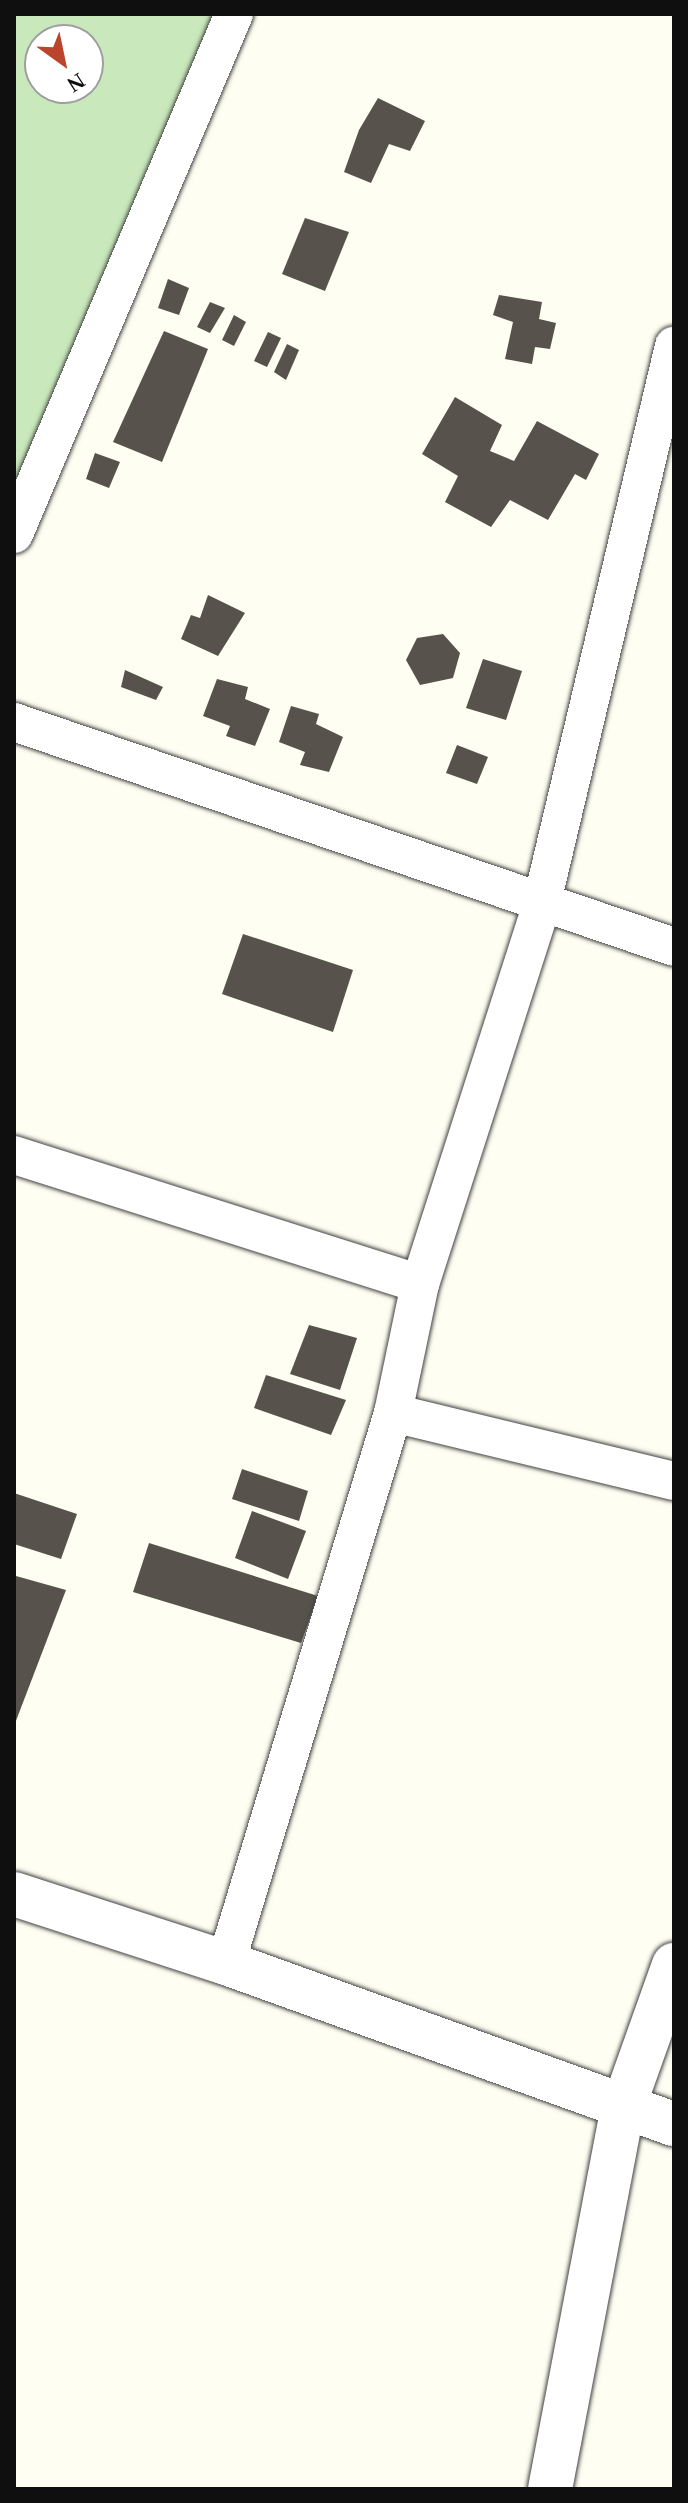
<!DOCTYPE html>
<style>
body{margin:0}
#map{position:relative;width:688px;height:2503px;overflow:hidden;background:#fefef2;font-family:Georgia,serif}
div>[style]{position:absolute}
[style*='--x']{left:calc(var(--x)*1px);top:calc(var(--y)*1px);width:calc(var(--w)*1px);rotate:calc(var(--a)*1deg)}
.green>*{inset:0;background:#c9e8bc}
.building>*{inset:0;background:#57534c}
.roads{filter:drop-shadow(0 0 2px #424242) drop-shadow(0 0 2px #424242)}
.minor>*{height:38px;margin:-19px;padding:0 19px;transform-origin:19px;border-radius:19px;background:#fff}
.tertiary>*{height:44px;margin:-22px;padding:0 22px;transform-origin:22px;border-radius:22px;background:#fff}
span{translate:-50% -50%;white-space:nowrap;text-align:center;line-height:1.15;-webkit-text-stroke:8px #fff;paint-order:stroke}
.frame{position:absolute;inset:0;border:16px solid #0f0f0f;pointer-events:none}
.north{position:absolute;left:24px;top:24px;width:80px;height:80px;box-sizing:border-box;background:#fff;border:2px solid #9f9f9f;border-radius:50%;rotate:147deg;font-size:22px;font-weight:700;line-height:32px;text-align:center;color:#0f0f0f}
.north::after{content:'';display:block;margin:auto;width:28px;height:36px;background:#ba452c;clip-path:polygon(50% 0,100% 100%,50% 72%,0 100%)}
</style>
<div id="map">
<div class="green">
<div style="clip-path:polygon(evenodd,14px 14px,228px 14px,14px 516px,14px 14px,40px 40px,88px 40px,88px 88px,40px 88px,40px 40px)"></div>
</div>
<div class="building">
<div style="clip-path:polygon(378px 98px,425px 121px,410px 151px,389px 144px,371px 183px,344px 172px,359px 130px)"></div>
<div style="clip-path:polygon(305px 218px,349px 232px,325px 291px,282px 274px)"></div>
<div style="clip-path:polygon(168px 279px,189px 288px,179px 315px,158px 308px)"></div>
<div style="clip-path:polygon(499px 295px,542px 302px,539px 319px,556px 323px,550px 349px,535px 347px,532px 364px,505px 359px,513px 322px,493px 315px)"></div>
<div style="clip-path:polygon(210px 302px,225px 308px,210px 333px,197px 327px)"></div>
<div style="clip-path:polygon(234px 315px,246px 322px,234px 346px,222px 340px)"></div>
<div style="clip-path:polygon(164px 331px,208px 349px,162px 462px,113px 442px)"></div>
<div style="clip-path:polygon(268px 332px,281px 338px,267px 367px,254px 361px)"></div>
<div style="clip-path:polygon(287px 344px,299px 350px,286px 380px,274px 372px)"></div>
<div style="clip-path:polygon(455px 397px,502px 425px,490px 451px,514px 461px,537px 421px,599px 454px,586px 480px,575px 474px,548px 520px,510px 500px,491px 527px,445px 502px,458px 476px,422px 454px)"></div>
<div style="clip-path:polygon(95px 453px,120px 462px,109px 488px,86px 479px)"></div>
<div style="clip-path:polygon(208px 595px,245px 613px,218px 656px,181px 639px,191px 615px,200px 618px)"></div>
<div style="clip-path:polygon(443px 634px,460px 653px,453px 678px,420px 685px,406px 660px,417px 638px)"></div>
<div style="clip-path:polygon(483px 659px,522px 671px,506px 720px,466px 708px)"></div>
<div style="clip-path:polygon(125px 670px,163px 687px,156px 700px,121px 687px)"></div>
<div style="clip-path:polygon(217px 679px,248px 687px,245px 699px,270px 709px,255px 746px,226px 736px,230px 726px,203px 716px)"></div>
<div style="clip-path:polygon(291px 706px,319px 714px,316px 724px,343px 737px,329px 772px,300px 765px,305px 752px,279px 742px)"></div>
<div style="clip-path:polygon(457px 745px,488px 757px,477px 784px,446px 773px)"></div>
<div style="clip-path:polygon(243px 934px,353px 970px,333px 1032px,222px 994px)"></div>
<div style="clip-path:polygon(309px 1325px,357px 1338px,340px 1390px,290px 1374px)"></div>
<div style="clip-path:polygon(266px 1375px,346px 1400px,331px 1435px,254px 1408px)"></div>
<div style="clip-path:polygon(242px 1469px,308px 1491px,299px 1521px,232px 1499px)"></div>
<div style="clip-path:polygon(14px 1493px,77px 1514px,61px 1559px,14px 1544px)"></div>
<div style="clip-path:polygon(252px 1511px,306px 1531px,288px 1579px,235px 1558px)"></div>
<div style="clip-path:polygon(149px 1543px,318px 1596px,301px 1643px,133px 1592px)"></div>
<div style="clip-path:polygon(16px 1576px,66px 1590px,14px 1726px,14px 1582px)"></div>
</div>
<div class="roads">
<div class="minor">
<div style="--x:14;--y:534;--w:565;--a:-67.07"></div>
<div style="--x:14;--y:722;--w:697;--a:18.82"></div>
<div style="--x:14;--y:1155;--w:426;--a:17.6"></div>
<div style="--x:393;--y:1413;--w:289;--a:13.6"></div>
<div style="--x:226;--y:1963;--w:575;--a:-73.11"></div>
<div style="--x:393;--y:1413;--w:132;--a:-78.2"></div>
<div style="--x:420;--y:1284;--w:397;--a:-72.2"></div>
<div style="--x:541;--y:906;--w:576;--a:-76.64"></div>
</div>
<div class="tertiary">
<div style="--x:14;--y:1894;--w:223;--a:18"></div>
<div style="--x:226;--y:1963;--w:476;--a:19.8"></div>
<div style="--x:550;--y:2489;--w:388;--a:-79.2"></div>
<div style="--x:623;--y:2108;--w:152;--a:-70.4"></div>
</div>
</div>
<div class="frame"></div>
<div class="north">N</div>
</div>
